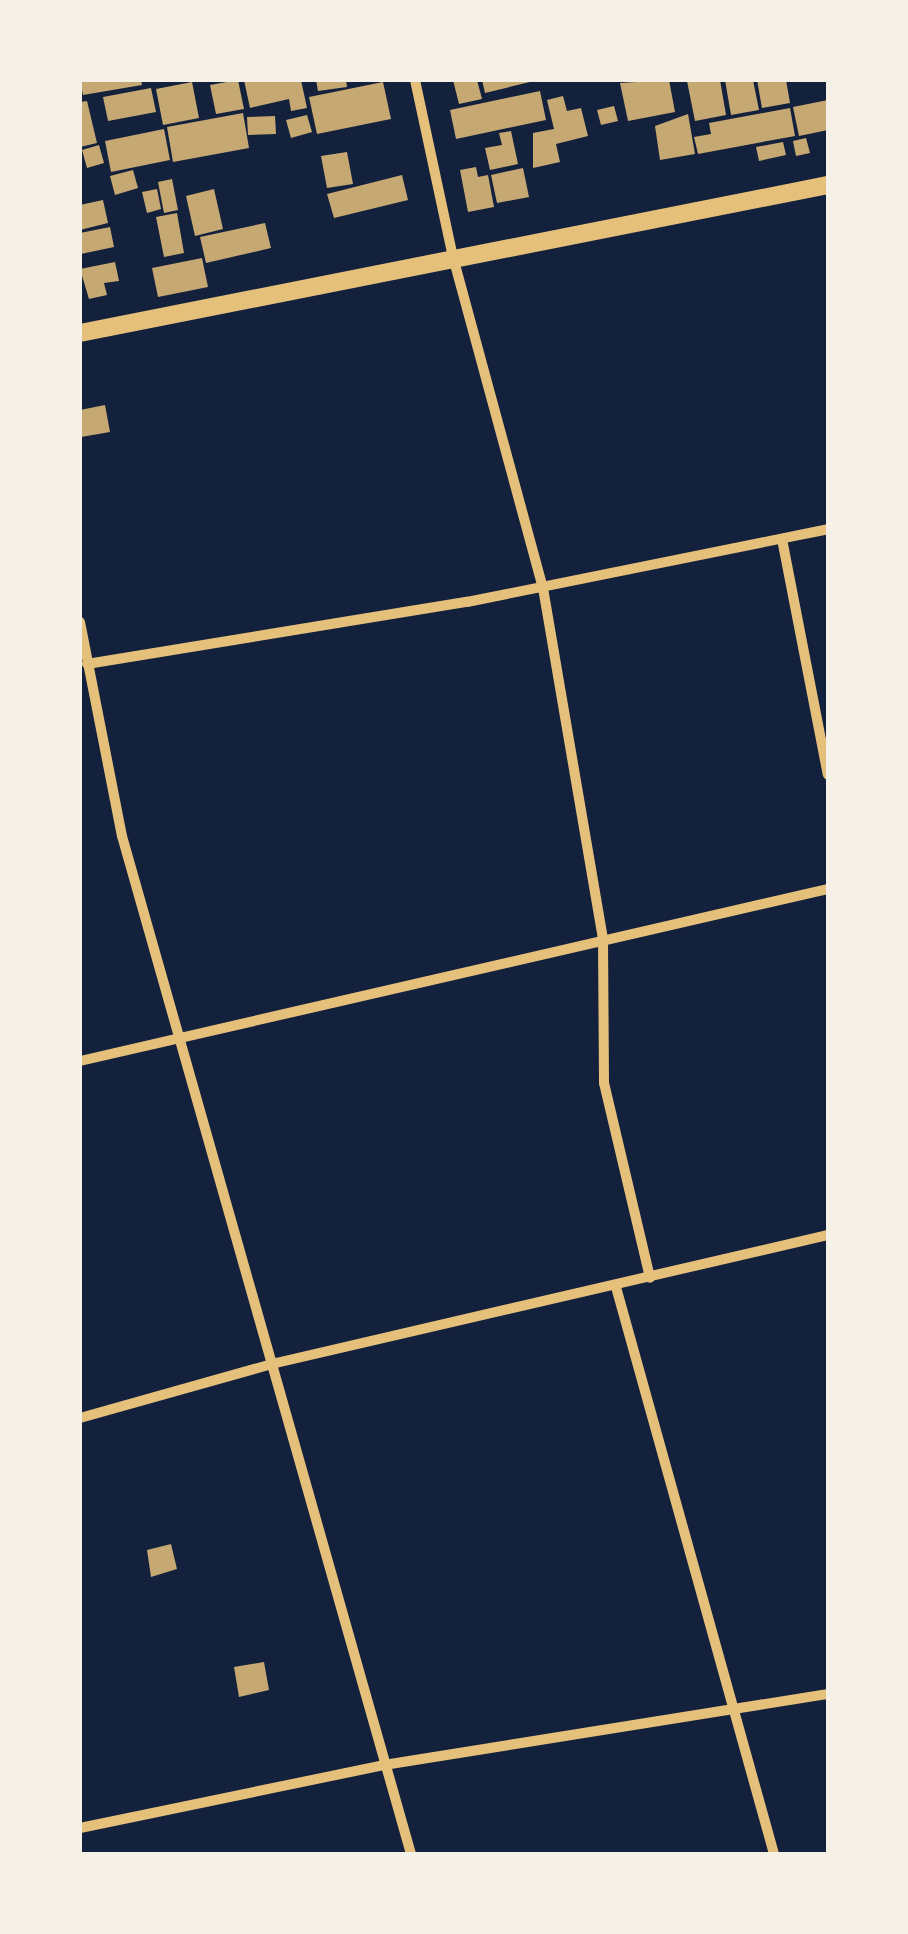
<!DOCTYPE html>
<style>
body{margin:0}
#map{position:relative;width:908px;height:1934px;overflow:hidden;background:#14213d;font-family:Poppins,sans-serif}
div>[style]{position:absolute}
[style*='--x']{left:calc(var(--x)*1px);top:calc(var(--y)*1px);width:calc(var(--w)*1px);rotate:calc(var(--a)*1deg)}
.building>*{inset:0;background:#c6a872}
.minor>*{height:10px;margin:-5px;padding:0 5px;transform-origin:5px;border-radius:5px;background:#e5c07b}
.tertiary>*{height:18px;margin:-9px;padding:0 9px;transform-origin:9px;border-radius:9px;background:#e5c07b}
span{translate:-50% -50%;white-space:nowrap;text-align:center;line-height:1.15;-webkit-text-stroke:8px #f6f1e7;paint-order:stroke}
.frame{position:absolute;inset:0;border:82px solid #f6f1e7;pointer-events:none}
</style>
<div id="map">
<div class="building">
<div style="clip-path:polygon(80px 80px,141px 80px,142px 85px,83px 95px)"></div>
<div style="clip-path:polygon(238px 80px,244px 109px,216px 114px,210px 85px)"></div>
<div style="clip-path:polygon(244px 80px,301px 80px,307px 108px,291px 111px,289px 99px,250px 108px)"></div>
<div style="clip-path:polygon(316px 80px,346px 80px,347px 87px,318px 91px)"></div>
<div style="clip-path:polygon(453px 80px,477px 80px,482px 99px,459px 104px)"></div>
<div style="clip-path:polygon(482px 80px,534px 80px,534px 81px,485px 93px)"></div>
<div style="clip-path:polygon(669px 80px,675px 112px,628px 121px,620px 83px)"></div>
<div style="clip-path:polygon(720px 80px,726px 115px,695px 121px,687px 81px)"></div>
<div style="clip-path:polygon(725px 80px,753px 80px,759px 110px,731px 115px)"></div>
<div style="clip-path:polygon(757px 80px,786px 80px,790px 103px,762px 108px)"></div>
<div style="clip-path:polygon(192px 82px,199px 118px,163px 125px,156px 89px)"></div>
<div style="clip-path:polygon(383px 82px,391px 119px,317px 134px,309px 97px)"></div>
<div style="clip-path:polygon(151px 88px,156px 112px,108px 121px,103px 97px)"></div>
<div style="clip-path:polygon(540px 91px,546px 120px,456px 139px,450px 110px)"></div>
<div style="clip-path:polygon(563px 96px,567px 111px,581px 108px,588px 136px,556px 144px,560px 162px,533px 168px,533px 133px,554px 129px,547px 100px)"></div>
<div style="clip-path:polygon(828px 100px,828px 130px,799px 136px,793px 107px)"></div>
<div style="clip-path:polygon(87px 101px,97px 143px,80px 147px,80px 102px)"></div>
<div style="clip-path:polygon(614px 106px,618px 121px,601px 125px,597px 110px)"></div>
<div style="clip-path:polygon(790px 108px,795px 136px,698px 154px,694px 137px,711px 134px,709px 123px)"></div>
<div style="clip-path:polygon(243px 113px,249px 148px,173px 162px,167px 127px)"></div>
<div style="clip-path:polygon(688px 114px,695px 154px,660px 160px,655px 126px)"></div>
<div style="clip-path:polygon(307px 115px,312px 132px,291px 138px,286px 120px)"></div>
<div style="clip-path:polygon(275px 116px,276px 134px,248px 135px,247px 117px)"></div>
<div style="clip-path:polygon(164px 129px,170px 160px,111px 172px,105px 141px)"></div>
<div style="clip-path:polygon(511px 131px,518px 164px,490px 170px,485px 148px,502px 145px,499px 133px)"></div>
<div style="clip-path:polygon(806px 138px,810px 153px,796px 156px,793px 141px)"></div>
<div style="clip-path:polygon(783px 142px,786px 155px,759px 161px,756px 147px)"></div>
<div style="clip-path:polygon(99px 145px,104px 163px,87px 168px,82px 150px)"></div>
<div style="clip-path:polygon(347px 152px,353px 184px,327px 188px,321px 156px)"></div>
<div style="clip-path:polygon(476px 167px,478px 177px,488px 175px,494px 207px,468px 212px,460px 170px)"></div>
<div style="clip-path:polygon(523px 168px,529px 197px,497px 203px,491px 175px)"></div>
<div style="clip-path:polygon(133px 170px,138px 188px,115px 195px,110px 176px)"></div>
<div style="clip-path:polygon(402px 175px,408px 200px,334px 218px,327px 194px)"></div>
<div style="clip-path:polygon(172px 179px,178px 210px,164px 213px,158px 182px)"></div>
<div style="clip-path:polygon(157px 189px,161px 209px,147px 213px,142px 192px)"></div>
<div style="clip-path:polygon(214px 189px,223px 229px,195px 236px,186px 196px)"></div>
<div style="clip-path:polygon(103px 200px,108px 223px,80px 230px,80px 205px)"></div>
<div style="clip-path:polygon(177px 213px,184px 253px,164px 257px,156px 217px)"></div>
<div style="clip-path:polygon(265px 223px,271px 248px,206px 263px,200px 237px)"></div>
<div style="clip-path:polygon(110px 227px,114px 247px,81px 254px,80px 233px)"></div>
<div style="clip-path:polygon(202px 258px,208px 287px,158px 297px,152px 268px)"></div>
<div style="clip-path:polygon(115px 262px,119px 281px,104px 283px,107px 295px,89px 299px,80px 269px)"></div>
<div style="clip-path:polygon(105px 405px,110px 432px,81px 437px,80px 410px)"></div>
<div style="clip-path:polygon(171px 1544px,177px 1569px,151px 1577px,147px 1550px)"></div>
<div style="clip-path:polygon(264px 1662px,269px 1690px,239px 1697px,234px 1667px)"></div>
</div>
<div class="minor">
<div style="--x:415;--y:80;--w:181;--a:77.9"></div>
<div style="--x:453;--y:257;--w:343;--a:74.8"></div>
<div style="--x:543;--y:588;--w:356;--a:80.3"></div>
<div style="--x:603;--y:939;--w:144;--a:89.6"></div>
<div style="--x:604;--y:1083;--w:200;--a:76.7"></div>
<div style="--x:782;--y:539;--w:240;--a:79"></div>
<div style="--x:80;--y:622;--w:218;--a:78.9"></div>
<div style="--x:122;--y:836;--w:1058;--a:74.15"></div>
<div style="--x:87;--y:664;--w:385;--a:-9.3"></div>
<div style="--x:467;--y:602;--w:368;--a:-11.4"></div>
<div style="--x:80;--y:1061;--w:768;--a:-12.95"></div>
<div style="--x:616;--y:1287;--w:589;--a:74.43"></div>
<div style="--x:80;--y:1418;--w:204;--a:-15.7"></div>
<div style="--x:276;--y:1363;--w:567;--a:-13.06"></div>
<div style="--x:80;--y:1828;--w:310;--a:-11.7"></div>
<div style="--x:384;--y:1765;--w:450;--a:-9.1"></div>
</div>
<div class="tertiary">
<div style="--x:80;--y:333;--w:763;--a:-11.19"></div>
</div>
<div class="frame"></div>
</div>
